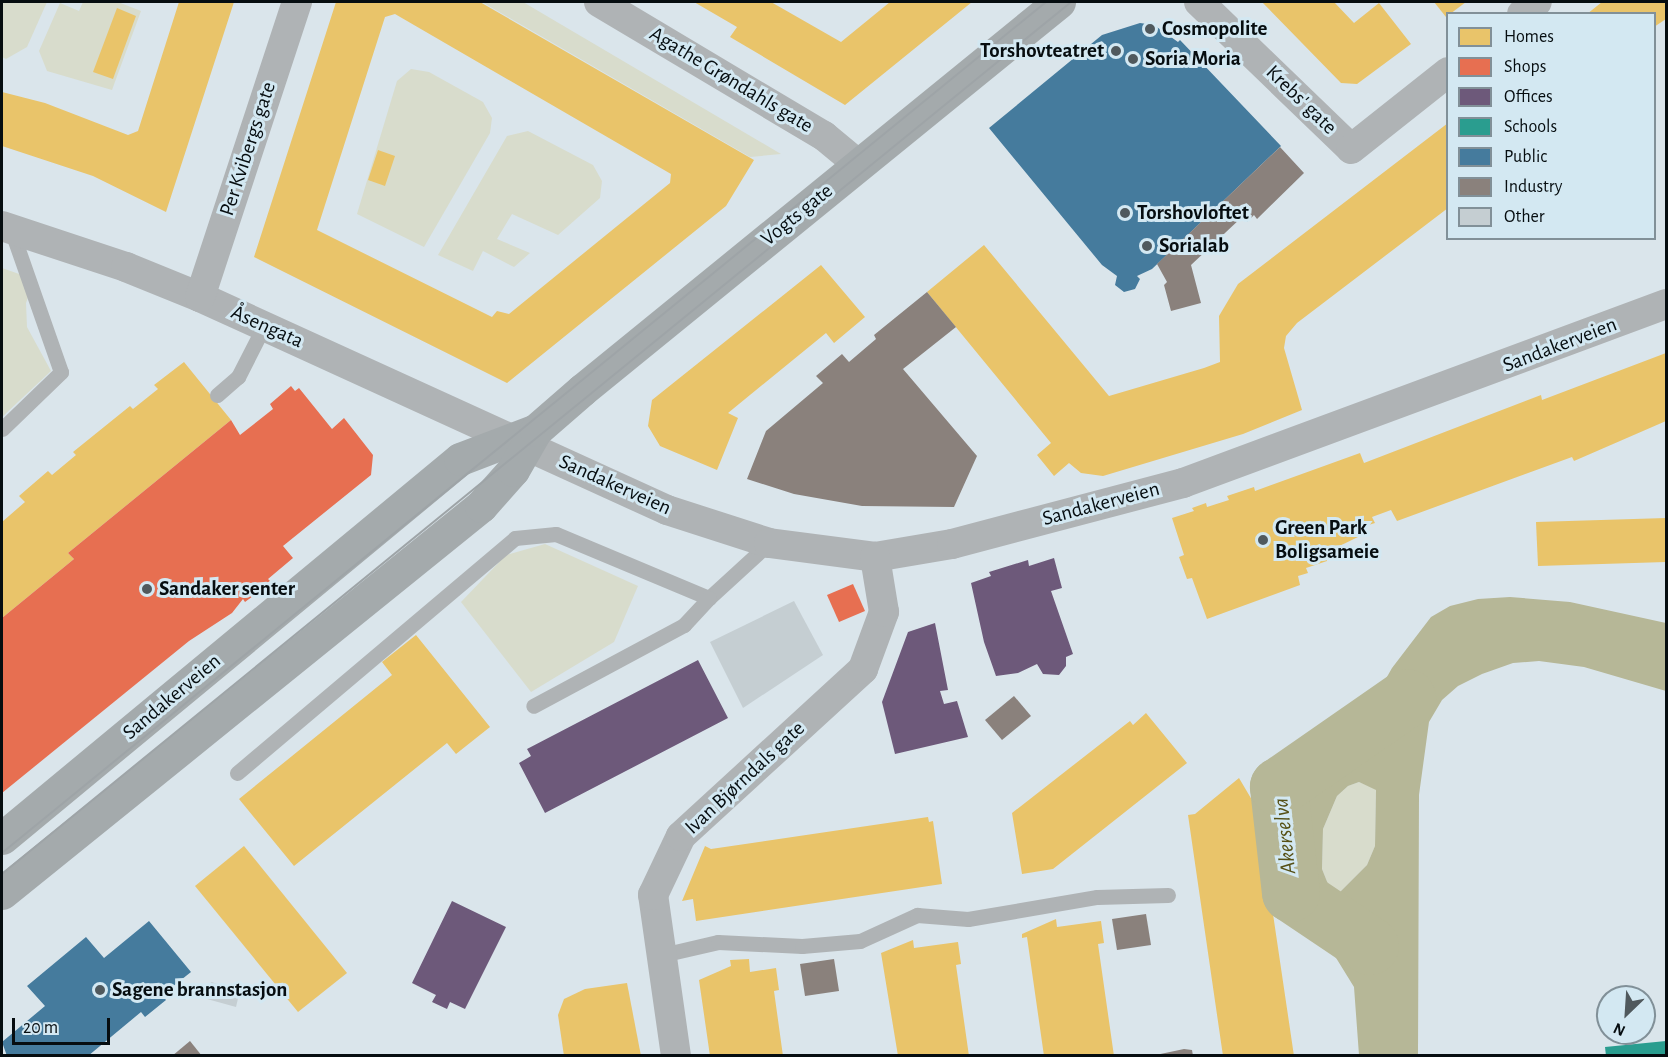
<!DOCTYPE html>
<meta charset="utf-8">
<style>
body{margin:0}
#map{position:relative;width:1668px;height:1057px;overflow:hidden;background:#dae5eb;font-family:"Alegreya Sans",sans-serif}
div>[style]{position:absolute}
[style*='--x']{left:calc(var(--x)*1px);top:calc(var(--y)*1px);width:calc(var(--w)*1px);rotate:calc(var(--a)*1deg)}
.green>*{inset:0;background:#d8dccc}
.water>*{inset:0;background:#b6b797}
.homes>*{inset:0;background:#e9c46a}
.shops>*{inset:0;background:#e76f51}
.offices>*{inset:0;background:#6d597a}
.schools>*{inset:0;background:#2a9d8f}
.public>*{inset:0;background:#457b9d}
.industry>*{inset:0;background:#8a817c}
.river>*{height:58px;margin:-29px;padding:0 29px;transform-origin:29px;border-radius:29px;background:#b6b797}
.building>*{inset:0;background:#c5ced2}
.lane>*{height:15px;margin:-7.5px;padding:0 7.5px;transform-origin:7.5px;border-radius:7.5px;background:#afb3b5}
.street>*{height:30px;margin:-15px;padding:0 15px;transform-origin:15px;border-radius:15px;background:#afb3b5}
.secondary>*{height:33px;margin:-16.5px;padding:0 16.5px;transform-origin:16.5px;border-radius:16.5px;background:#a4aaac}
.tram>*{height:1.5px;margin:-0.75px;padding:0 0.75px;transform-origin:0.75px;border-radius:0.75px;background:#9ea4a7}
.dots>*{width:16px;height:16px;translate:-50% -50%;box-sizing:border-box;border:3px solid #d3e8f2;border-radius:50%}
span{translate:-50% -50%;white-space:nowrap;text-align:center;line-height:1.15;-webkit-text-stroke:6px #d3e8f2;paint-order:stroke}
.poi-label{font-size:21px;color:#060d10;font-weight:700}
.left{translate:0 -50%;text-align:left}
.right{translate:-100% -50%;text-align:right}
.street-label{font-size:21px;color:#060d10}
.water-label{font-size:22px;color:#565016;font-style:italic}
.frame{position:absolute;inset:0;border:3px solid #060d10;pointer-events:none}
.legend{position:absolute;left:1446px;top:12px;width:210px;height:228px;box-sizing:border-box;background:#d3e8f2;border:2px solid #819098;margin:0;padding:8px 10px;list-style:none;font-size:18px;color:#060d10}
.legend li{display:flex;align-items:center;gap:12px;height:30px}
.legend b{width:30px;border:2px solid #819098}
.north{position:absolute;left:1596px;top:985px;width:60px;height:60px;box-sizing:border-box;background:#d3e8f2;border:2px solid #819098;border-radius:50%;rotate:205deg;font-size:16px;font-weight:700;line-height:24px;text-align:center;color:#060d10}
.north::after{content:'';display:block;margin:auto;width:21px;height:27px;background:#50595d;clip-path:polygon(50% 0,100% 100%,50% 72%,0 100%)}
.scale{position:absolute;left:12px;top:1018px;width:98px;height:27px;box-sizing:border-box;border:3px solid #060d10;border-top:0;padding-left:8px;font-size:18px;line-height:21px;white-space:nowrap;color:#060d10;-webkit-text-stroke:4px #d3e8f2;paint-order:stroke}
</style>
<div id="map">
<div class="green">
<div style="clip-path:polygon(2px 2px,47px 2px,27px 47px,6px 59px,2px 57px)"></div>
<div style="clip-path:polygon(83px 2px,118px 2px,141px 11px,112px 90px,47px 71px,39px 51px,60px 3px,79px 11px)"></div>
<div style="clip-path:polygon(482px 2px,523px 2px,781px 154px,750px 157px)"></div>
<div style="clip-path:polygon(411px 69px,429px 72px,483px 102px,492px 118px,490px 133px,424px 247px,357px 214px,397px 81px)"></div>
<div style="clip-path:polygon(528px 131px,593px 165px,602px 181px,600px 198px,558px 235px,512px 214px,497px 239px,530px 253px,514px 267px,483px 251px,473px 271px,438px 255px,507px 136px)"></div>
<div style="clip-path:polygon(2px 268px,22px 275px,30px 292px,26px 303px,27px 327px,51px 371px,2px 417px)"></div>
<div style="clip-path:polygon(545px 544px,638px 586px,614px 642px,531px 692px,461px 602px,506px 555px)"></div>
<div style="clip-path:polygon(1359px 782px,1376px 789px,1375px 846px,1367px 865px,1340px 892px,1328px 884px,1322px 869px,1323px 829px,1337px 796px,1348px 786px)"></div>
</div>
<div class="water">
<div style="clip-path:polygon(evenodd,1510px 597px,1570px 602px,1666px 623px,1666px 691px,1584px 667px,1539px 661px,1513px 663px,1482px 674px,1458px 686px,1442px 700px,1429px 722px,1419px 795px,1418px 1055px,1359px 1055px,1354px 987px,1304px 906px,1296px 872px,1296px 844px,1303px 814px,1316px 782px,1354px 735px,1392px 668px,1431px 617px,1450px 606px,1478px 599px,1510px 597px,1359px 782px,1376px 790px,1375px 846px,1367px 865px,1340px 892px,1328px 884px,1322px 869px,1323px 829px,1337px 796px,1348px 786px,1359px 782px)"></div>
</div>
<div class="homes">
<div style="clip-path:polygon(179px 2px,234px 2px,166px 212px,93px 176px,2px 146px,2px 92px,45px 103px,128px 135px,138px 131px)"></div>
<div style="clip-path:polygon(evenodd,336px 2px,480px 2px,754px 160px,726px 206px,507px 383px,254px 257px,336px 2px,395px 14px,671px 174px,670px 183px,509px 314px,497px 311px,492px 317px,317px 230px,385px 17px,395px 14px)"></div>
<div style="clip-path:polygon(694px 2px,771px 2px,841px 42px,890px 2px,972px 2px,845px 105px,730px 37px,737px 27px)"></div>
<div style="clip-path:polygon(1262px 2px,1334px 2px,1354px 23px,1379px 3px,1411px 44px,1357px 84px,1341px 83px)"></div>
<div style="clip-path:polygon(1434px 2px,1466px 2px,1446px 17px)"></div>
<div style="clip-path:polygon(1602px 2px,1666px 2px,1666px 19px,1654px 27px,1654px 14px,1587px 14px)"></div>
<div style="clip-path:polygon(117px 8px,136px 16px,113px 79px,93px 72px)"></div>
<div style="clip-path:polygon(1448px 123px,1448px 208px,1297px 323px,1286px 336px,1284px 348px,1302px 410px,1243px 434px,1103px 476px,1081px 473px,1069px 463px,1054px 476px,1037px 455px,1051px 443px,927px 292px,984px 245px,1109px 396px,1204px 368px,1220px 362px,1219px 316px,1238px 284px)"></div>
<div style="clip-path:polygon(378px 150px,395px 156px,385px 186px,368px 180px)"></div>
<div style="clip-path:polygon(821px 265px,865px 317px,834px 343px,826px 333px,728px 413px,738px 418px,717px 470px,660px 446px,648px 426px,652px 400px)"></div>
<div style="clip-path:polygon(1666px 353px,1666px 421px,1574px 461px,1572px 457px,1397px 521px,1391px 510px,1372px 517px,1375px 523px,1356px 529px,1358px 537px,1325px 553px,1327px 561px,1306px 568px,1308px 573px,1298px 576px,1300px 585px,1207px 619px,1192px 578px,1187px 579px,1179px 557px,1184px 555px,1172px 518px,1194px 511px,1192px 508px,1206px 503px,1207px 507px,1229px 500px,1227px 496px,1254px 487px,1255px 491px,1360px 453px,1364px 463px,1541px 395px,1542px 400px)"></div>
<div style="clip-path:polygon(184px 362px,231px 420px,68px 553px,74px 559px,2px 618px,2px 522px,25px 502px,19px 496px,48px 471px,52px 475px,76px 455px,73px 452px,130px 406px,133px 409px,158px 389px,154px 385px)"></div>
<div style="clip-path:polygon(1666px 518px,1666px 562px,1538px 566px,1536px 522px)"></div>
<div style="clip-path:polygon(416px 635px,490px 727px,456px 754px,447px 743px,294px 866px,239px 799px,392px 675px,382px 662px)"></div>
<div style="clip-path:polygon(1146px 713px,1187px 763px,1053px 869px,1022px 874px,1012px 813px,1130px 721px,1133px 725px)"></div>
<div style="clip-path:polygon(1239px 778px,1252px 800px,1256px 799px,1294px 1056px,1223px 1056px,1188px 815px,1195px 814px)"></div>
<div style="clip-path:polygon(928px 817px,929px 822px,933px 821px,942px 884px,696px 921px,693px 899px,682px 901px,705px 846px,711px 849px)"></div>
<div style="clip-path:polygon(244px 846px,347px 973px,298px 1012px,195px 886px)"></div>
<div style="clip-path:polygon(1056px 919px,1057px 927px,1101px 921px,1104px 943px,1098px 944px,1114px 1056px,1044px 1056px,1027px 937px,1022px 938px,1022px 934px)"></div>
<div style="clip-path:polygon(913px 940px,914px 948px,958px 942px,961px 964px,956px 965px,969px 1056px,898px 1056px,881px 953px)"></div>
<div style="clip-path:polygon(749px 959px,750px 972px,776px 968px,779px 990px,774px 991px,783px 1056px,710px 1056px,699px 980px,731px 966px,730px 960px)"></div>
<div style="clip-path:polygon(627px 983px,641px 1056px,564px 1056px,558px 1015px,564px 999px,585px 989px)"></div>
</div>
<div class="shops">
<div style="clip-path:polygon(291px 386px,295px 391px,299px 388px,332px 429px,344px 418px,373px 455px,371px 475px,283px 546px,293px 558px,268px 579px,270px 581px,255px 590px,257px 593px,245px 602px,243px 599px,232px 613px,189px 641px,2px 793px,2px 618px,74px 559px,68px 553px,231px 420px,240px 435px,273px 409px,270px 404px)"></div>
<div style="clip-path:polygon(853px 584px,865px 611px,839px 622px,827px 595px)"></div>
</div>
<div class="offices">
<div style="clip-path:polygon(1054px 558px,1062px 588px,1051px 591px,1073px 654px,1066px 657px,1066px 666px,1059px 675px,1043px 674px,1037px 664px,1018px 673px,996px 676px,984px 642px,971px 583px,991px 576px,989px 572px,1028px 560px,1029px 566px)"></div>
<div style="clip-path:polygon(935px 623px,948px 690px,940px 691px,944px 704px,957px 701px,968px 737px,895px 754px,882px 702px,908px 632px)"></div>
<div style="clip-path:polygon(698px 660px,728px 718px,545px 813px,519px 763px,531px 756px,527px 749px)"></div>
<div style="clip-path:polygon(452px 901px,506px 927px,465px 1009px,450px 1002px,447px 1009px,432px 1002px,436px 995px,412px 983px)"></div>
</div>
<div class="schools">
<div style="clip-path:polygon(1666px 1041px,1666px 1056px,1606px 1056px,1605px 1047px)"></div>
</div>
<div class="public">
<div style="clip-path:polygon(1140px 23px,1154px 25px,1178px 42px,1180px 40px,1281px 146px,1152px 269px,1137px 276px,1140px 279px,1135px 289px,1124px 292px,1115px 285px,1117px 276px,1102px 265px,989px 128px,1102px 35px)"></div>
<div style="clip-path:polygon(149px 921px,191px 972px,162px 995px,166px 1000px,145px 1017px,141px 1012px,88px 1056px,7px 1056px,2px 1042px,45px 1006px,27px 986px,86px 937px,104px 958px)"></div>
</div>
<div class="industry">
<div style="clip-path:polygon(1280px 147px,1304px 173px,1257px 219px,1254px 215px,1247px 222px,1242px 217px,1191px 265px,1201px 303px,1171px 311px,1164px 285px,1167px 282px,1157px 264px)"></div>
<div style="clip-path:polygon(927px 292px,956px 327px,903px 369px,977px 456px,954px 507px,862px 506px,794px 494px,747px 479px,766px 431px,823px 383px,816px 376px,842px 354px,849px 362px,876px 339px,874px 335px)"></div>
<div style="clip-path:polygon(1014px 696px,1031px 716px,1002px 740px,985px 720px)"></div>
<div style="clip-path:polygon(1146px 914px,1151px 945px,1117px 950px,1112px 919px)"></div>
<div style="clip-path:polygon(834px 959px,839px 991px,805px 996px,800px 964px)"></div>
<div style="clip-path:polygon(190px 1041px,202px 1056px,172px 1056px)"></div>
<div style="clip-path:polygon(1184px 1049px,1192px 1050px,1193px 1056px,1151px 1056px)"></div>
</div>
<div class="river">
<div style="--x:1370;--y:946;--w:95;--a:-146.1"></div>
<div style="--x:1291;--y:893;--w:107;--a:-96.5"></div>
<div style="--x:1279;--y:787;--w:156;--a:-34.8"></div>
</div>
<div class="building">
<div style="clip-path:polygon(794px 601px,823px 655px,743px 708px,710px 642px)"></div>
<div style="clip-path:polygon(211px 982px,240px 990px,236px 1007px,207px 999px)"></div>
</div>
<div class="lane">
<div style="--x:217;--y:395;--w:28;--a:-41"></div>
<div style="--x:238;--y:377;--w:57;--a:-63"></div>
<div style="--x:2;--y:429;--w:82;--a:-44"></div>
<div style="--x:61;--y:372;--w:151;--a:-109.3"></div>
<div style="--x:709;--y:598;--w:81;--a:-42.5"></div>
<div style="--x:237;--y:773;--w:364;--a:-40.2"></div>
<div style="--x:515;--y:538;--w:41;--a:-5.6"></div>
<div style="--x:556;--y:534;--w:166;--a:22.7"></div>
<div style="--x:709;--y:598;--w:37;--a:133"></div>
<div style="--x:684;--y:625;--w:171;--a:151.8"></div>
<div style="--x:662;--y:955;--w:57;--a:-13.1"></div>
<div style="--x:718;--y:942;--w:84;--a:2.7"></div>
<div style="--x:802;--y:946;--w:58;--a:-4.9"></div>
<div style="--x:860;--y:941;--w:63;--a:-24.5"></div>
<div style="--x:917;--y:915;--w:51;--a:4.5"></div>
<div style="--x:968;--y:919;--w:131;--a:-9.7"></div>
<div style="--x:1097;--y:897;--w:71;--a:-1.6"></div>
</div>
<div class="street">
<div style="--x:599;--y:2;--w:262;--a:30.8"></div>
<div style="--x:824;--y:136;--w:45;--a:39.6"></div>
<div style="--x:1199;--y:2;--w:211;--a:44"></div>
<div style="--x:1351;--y:149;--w:124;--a:-38.4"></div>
<div style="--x:1522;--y:14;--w:19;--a:-39"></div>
<div style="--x:2;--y:226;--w:131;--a:18.3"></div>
<div style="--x:126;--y:267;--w:80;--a:22.1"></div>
<div style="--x:200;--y:297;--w:513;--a:24.52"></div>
<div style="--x:667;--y:510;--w:107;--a:17.9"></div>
<div style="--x:769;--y:543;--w:107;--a:7.5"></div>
<div style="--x:875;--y:557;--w:78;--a:-9.6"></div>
<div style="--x:952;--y:544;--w:239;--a:-14.8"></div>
<div style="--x:1183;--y:483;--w:515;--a:-20.33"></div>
<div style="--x:200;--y:297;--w:311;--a:-71.8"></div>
<div style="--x:676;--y:1056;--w:163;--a:-98.1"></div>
<div style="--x:653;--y:895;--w:65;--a:-64.6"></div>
<div style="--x:681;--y:836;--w:247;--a:-42.5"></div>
<div style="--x:863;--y:669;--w:61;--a:-69.8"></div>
<div style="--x:884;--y:612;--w:56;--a:-99.3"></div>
</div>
<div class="secondary">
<div style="--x:2;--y:838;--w:594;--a:-39.61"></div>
<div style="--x:460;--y:459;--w:81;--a:-20.9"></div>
<div style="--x:2;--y:893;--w:616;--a:-38.94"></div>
<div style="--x:481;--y:506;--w:48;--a:-48.4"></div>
<div style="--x:513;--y:470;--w:46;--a:-60.1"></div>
<div style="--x:536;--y:430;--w:61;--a:-41"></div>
<div style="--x:582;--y:390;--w:615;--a:-39.13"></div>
</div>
<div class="tram">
<div style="--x:2;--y:853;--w:1347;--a:-39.18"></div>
<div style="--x:2;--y:874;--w:1380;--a:-39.2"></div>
</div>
<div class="dots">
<div style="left:1150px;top:29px;background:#50595d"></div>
<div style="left:1116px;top:51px;background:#50595d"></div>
<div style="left:1133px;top:59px;background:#50595d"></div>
<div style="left:1125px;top:213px;background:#50595d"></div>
<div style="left:1147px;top:246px;background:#50595d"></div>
<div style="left:1263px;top:540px;background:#50595d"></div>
<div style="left:147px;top:589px;background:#50595d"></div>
<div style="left:100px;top:990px;background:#50595d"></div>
</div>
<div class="poi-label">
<span class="left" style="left:1162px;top:29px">Cosmopolite</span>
<span class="right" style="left:1104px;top:51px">Torshovteatret</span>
<span class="left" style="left:1145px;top:59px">Soria Moria</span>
<span class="left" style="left:1137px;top:213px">Torshovloftet</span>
<span class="left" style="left:1159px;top:246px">Sorialab</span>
<span class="left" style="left:1275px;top:540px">Green Park<br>Boligsameie</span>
<span class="left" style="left:159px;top:589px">Sandaker senter</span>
<span class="left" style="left:112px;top:990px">Sagene brannstasjon</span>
</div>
<div class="street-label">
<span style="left:731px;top:80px;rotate:31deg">Agathe Grøndahls gate</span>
<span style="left:1301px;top:100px;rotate:44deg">Krebs' gate</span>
<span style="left:248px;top:149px;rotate:-72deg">Per Kvibergs gate</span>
<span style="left:797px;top:215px;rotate:-39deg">Vogts gate</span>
<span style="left:267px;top:327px;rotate:24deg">Åsengata</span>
<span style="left:1560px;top:345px;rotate:-21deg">Sandakerveien</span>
<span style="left:615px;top:485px;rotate:24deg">Sandakerveien</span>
<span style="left:1101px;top:504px;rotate:-15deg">Sandakerveien</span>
<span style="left:172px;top:697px;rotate:-40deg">Sandakerveien</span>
<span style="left:745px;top:778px;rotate:-43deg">Ivan Bjørndals gate</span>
</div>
<div class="water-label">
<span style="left:1285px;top:836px;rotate:-96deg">Akerselva</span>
</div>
<div class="frame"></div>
<ul class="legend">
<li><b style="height:16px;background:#e9c46a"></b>Homes</li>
<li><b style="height:16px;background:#e76f51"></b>Shops</li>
<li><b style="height:16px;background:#6d597a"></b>Offices</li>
<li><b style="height:16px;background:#2a9d8f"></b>Schools</li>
<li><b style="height:16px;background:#457b9d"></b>Public</li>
<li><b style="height:16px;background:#8a817c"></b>Industry</li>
<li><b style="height:16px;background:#c5ced2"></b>Other</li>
</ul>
<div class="north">N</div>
<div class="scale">20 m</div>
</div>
